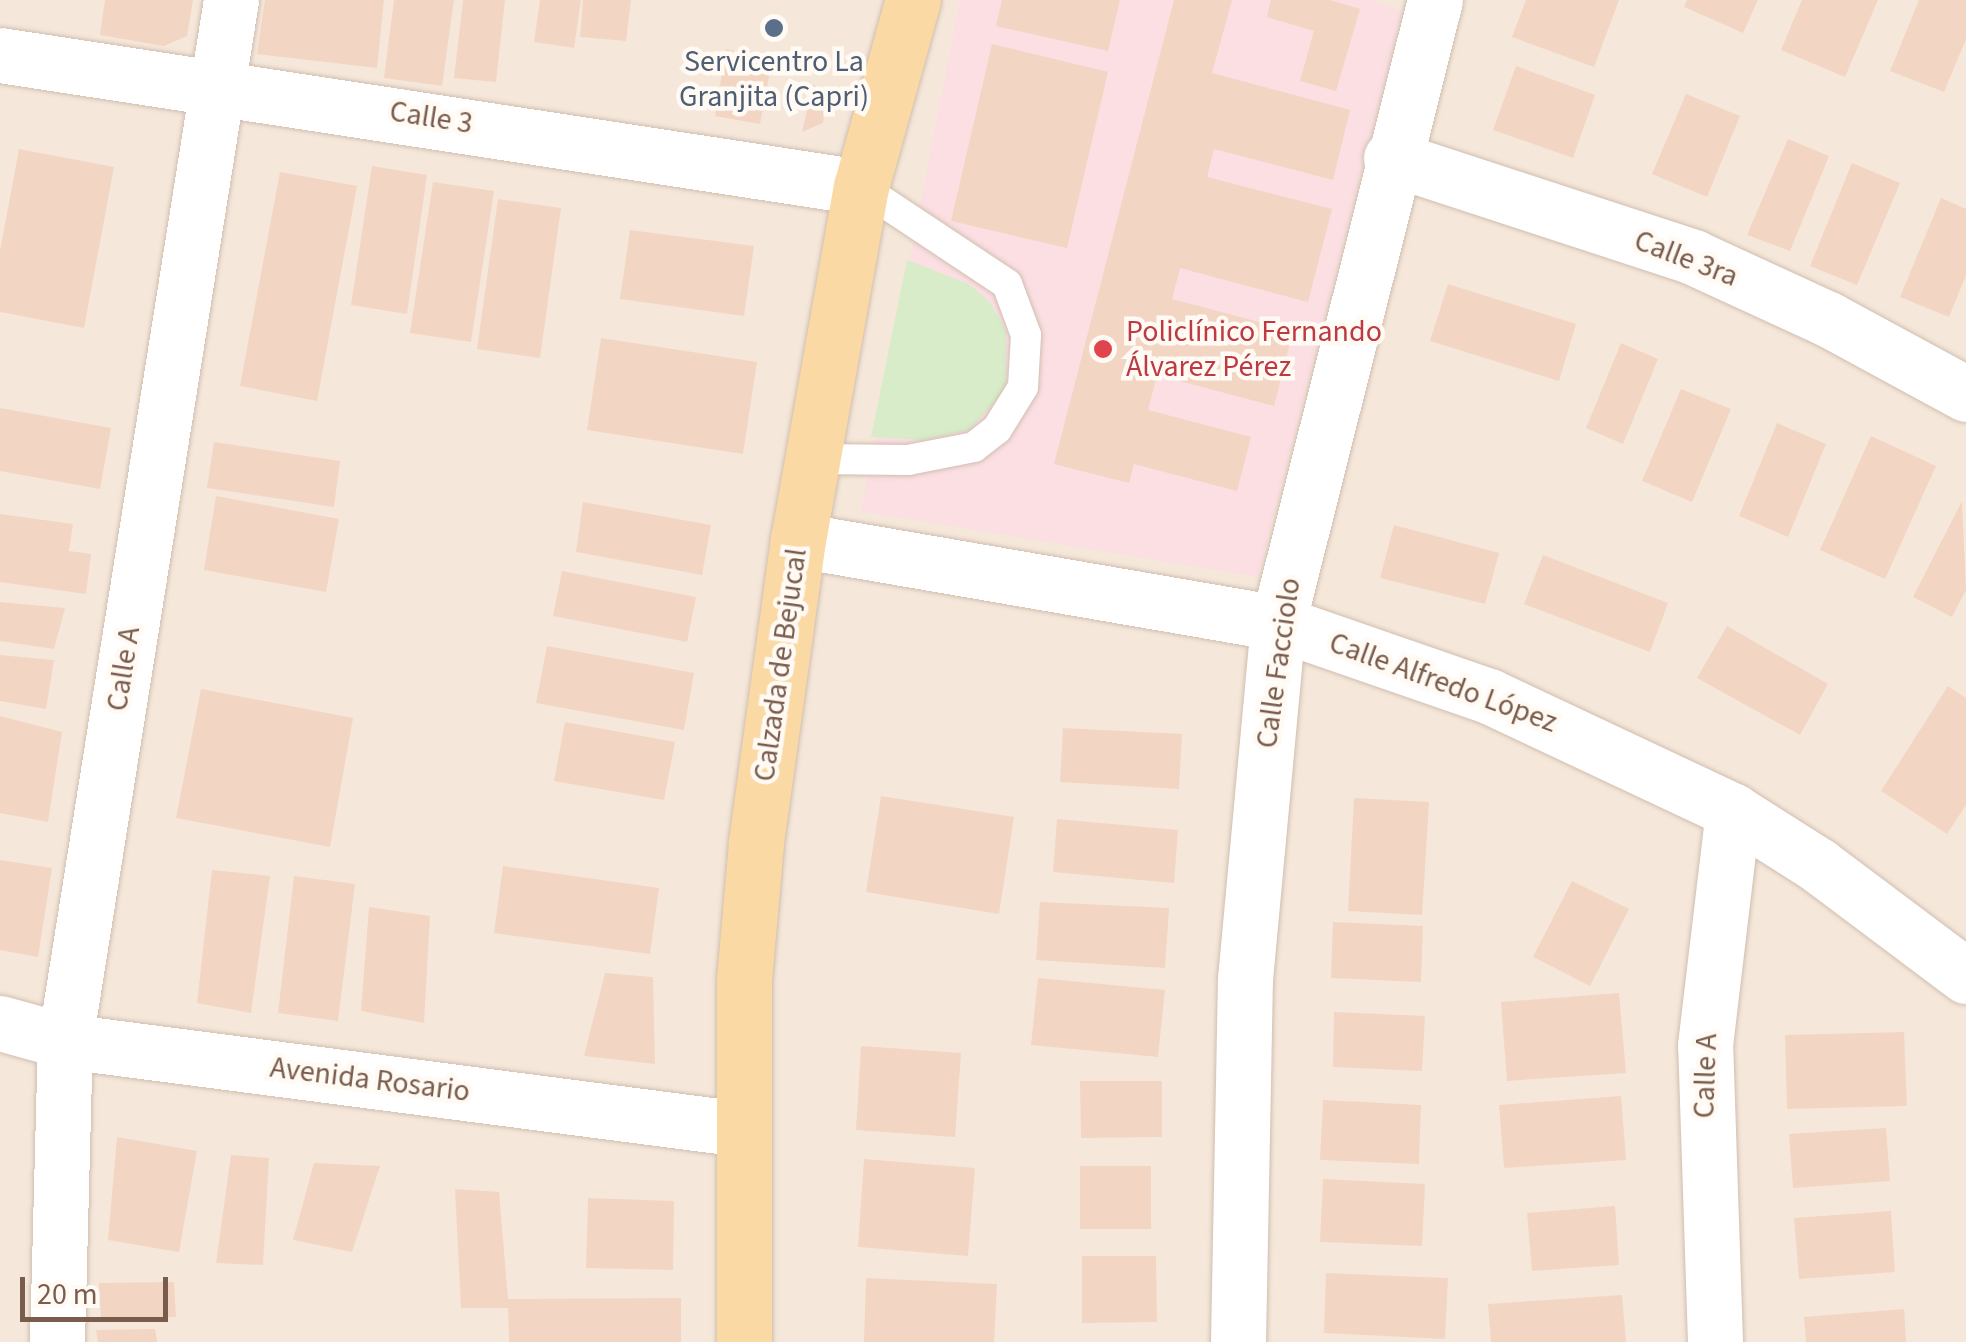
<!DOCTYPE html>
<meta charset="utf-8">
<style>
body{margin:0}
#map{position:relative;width:1966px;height:1342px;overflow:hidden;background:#fdf6ec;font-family:"Source Sans 3",sans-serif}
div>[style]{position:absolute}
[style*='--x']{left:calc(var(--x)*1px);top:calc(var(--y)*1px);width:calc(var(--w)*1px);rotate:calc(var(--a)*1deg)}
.residential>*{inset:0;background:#f5e8da}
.medical>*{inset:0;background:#fbdfe3}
.green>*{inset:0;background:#d8ecc9}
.building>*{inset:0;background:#f3d5c3}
.roads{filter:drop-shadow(0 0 2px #d1beb0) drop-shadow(0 0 2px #d1beb0)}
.lane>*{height:30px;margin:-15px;padding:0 15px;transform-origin:15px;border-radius:15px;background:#fff}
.street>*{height:55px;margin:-27.5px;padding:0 27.5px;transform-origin:27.5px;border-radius:27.5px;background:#fff}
.secondary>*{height:55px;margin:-27.5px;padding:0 27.5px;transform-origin:27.5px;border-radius:27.5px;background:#fff}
.primary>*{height:55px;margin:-27.5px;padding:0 27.5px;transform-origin:27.5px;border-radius:27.5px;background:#fbd9a5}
.dots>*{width:28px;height:28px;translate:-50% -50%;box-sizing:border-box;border:5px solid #fffaf3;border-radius:50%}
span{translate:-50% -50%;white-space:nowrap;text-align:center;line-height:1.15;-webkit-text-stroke:9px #fffaf3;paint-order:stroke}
.service-label{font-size:30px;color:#4e5e75}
.street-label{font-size:30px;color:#7a5c4d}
.health-label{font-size:30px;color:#be3a42}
.left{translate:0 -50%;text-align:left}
.scale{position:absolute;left:20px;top:1277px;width:148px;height:45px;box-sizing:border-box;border:5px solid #7a5c4d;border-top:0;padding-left:12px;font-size:30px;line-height:35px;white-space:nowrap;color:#7a5c4d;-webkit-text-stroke:8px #fffaf3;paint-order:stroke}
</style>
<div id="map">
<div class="residential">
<div style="clip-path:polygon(0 0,1966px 0,1966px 1342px,0 1342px)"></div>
</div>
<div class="medical">
<div style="clip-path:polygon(960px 0,1369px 0,1403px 12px,1258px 577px,861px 511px)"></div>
</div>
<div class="green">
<div style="clip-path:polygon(907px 260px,969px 284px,990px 302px,1006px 331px,1006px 389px,970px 430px,923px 440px,871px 437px)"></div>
</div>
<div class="building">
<div style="clip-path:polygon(105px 0,193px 0,187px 36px,164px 46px,100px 35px)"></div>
<div style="clip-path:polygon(265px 0,384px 0,377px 68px,257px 54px)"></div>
<div style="clip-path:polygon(394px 0,454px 0,442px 86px,384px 78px)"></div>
<div style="clip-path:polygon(463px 0,505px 0,496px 82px,454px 78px)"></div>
<div style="clip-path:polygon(540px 0,581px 0,574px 48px,534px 42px)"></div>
<div style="clip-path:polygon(583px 0,631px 0,626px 41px,580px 37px)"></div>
<div style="clip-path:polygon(1002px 0,1120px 0,1108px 51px,996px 26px)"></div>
<div style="clip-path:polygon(1174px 0,1232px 0,1212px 73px,1350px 110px,1333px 180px,1214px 149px,1207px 177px,1332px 209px,1308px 302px,1180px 268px,1172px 299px,1293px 331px,1274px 406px,1157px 375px,1148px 410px,1251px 437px,1237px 491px,1134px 464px,1129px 483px,1054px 464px)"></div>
<div style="clip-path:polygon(1271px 0,1330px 0,1360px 9px,1336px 91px,1300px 81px,1314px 31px,1267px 17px)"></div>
<div style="clip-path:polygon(1526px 0,1619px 0,1594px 67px,1512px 37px)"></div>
<div style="clip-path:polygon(1687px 0,1758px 0,1743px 33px,1684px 7px)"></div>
<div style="clip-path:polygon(1802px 0,1878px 0,1845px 77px,1781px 50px)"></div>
<div style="clip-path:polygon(1919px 0,1966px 0,1966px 39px,1944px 92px,1890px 71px)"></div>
<div style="clip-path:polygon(992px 44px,1108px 72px,1067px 248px,951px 221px)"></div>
<div style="clip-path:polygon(726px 49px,772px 61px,760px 124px,715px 116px)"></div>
<div style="clip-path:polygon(1516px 66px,1595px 95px,1573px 158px,1493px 130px)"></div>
<div style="clip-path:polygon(813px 84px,827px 98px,823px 123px,802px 132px)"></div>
<div style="clip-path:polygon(1686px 94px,1740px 116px,1707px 197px,1652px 174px)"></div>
<div style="clip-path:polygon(1788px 139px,1829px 156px,1790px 251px,1747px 235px)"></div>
<div style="clip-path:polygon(19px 149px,114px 167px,84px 328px,0 312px,0 251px)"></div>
<div style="clip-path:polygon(1852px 163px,1900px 183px,1857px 285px,1810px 266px)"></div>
<div style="clip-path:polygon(372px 166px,427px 175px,407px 314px,351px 305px)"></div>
<div style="clip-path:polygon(280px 172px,357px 186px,317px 401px,240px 386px)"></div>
<div style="clip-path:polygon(433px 182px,494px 191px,471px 342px,410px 333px)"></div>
<div style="clip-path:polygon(1941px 198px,1966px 209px,1966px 275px,1949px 317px,1900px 297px)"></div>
<div style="clip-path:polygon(498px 199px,561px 208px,540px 358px,477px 349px)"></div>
<div style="clip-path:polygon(630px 230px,754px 246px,744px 316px,620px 299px)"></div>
<div style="clip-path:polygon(1448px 284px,1576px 324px,1559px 381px,1430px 341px)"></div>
<div style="clip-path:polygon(601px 338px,757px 362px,743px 454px,587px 430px)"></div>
<div style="clip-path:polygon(1621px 343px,1658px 359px,1623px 444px,1586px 428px)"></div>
<div style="clip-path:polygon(1681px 389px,1731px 409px,1692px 502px,1642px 481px)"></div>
<div style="clip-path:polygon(0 408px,111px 428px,100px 489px,0 471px)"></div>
<div style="clip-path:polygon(1777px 423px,1826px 444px,1788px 537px,1739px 516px)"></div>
<div style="clip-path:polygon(1871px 436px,1936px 466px,1885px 579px,1820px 550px)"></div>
<div style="clip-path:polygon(214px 442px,340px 461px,334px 507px,207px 488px)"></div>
<div style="clip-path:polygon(216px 496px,339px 519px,326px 592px,204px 570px)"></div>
<div style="clip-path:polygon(1962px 501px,1966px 590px,1952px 617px,1913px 597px)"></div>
<div style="clip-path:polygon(583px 502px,711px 525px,702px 575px,576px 552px)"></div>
<div style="clip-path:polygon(0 514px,73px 524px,69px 551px,91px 554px,86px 594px,0 582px)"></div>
<div style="clip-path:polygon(1394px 525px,1499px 553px,1485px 604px,1380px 578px)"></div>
<div style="clip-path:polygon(1543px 555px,1668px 603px,1650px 652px,1524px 604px)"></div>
<div style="clip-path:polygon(562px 571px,696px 597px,687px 642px,553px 616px)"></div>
<div style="clip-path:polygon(0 602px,65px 608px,54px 649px,0 641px)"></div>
<div style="clip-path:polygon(1727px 626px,1828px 684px,1800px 735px,1697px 678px)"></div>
<div style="clip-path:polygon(547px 646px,694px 673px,684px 730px,536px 703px)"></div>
<div style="clip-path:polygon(0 655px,54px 660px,46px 709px,0 701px)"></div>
<div style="clip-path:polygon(1948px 686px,1966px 698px,1966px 805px,1947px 834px,1881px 791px)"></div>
<div style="clip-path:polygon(201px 689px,353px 718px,330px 847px,176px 818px)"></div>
<div style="clip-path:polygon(0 716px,62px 732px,48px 822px,0 813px)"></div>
<div style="clip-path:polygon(565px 722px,675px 742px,664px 800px,554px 781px)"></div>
<div style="clip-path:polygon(1063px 728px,1182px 734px,1179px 789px,1060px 782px)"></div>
<div style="clip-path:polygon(881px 796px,1014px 817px,999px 914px,866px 892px)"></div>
<div style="clip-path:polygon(1354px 798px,1429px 802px,1422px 915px,1348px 911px)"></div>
<div style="clip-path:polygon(1057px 819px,1178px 830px,1174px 883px,1053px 872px)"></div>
<div style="clip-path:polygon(0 860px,52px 868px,38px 957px,0 950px)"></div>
<div style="clip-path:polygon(503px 866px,659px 888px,650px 954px,494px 933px)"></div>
<div style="clip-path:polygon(212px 870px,270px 876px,251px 1013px,197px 1003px)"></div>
<div style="clip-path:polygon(294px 876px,355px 884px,338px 1021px,278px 1013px)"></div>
<div style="clip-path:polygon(1572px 881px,1629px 909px,1590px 986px,1533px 957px)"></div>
<div style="clip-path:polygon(1040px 902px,1169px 908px,1165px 968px,1036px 960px)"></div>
<div style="clip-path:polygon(369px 907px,430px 916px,424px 1023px,361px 1011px)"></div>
<div style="clip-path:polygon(1333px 922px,1423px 926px,1421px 982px,1331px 978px)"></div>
<div style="clip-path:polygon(605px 973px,653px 977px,655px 1064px,584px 1056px)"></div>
<div style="clip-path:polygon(1038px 978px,1165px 990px,1158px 1057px,1031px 1045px)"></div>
<div style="clip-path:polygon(1619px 993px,1626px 1073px,1507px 1081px,1501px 1002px)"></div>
<div style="clip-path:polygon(1334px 1012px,1425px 1016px,1422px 1071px,1333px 1067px)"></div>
<div style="clip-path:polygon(1904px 1032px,1907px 1106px,1787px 1109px,1785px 1035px)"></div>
<div style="clip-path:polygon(861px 1046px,961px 1053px,955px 1137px,856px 1130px)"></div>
<div style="clip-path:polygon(1080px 1081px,1162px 1081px,1162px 1137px,1081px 1138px)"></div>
<div style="clip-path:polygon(1621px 1096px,1626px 1160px,1504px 1168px,1499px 1105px)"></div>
<div style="clip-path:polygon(1323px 1100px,1421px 1105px,1419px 1164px,1320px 1160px)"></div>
<div style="clip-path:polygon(1886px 1128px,1890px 1181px,1793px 1188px,1789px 1134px)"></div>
<div style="clip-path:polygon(117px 1137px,197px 1151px,179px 1252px,108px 1240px)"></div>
<div style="clip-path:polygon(231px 1155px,269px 1158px,263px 1265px,216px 1263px)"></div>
<div style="clip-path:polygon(864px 1159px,975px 1168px,968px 1256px,858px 1247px)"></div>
<div style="clip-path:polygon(314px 1163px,380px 1166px,352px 1252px,293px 1240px)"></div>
<div style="clip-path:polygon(1080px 1166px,1151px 1166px,1151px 1229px,1080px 1229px)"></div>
<div style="clip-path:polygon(1323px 1179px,1425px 1184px,1422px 1246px,1320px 1242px)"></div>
<div style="clip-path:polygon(455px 1189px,499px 1192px,508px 1299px,681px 1298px,681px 1342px,509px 1342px,508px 1308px,461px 1308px)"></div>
<div style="clip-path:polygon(588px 1198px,674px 1201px,673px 1270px,586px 1268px)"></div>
<div style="clip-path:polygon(1615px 1206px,1619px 1265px,1532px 1271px,1527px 1213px)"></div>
<div style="clip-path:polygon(1891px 1211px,1895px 1272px,1799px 1279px,1794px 1218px)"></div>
<div style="clip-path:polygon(1082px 1256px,1156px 1256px,1157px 1322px,1082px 1323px)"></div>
<div style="clip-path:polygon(1326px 1273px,1448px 1278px,1445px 1339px,1324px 1333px)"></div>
<div style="clip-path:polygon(866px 1278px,997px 1284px,994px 1342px,864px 1342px)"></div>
<div style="clip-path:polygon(174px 1282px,176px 1317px,101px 1320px,99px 1283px)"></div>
<div style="clip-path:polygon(1622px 1295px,1626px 1342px,1491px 1342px,1488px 1304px)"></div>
<div style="clip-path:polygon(1904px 1309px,1906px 1342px,1806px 1342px,1804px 1317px)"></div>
<div style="clip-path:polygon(155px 1329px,157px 1342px,98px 1342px,96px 1330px)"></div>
</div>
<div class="roads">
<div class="lane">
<div style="--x:814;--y:459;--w:94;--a:0.6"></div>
<div style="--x:908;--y:460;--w:67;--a:-11.1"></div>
<div style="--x:974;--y:447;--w:29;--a:-38"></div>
<div style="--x:997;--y:429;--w:49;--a:-58.2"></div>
<div style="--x:1023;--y:387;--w:52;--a:-86.7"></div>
<div style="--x:1026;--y:335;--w:54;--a:-110.4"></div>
<div style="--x:1007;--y:284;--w:175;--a:-146.4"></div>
</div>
<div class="street">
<div style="--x:0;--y:55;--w:871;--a:8.72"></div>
<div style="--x:1391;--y:158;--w:318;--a:18.1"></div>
<div style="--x:1693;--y:257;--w:149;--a:24.7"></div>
<div style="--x:1828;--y:319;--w:157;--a:28.5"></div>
<div style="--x:798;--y:540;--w:487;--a:9.8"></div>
<div style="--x:1278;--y:623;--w:223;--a:19.1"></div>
<div style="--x:1489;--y:696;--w:270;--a:25.2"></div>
<div style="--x:1733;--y:811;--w:101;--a:32.4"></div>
<div style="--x:1818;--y:865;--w:185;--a:36.9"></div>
<div style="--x:57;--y:1342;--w:301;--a:-88.5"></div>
<div style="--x:65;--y:1041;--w:1054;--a:-80.94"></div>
<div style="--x:1238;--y:1342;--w:363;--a:-88.9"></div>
<div style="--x:1245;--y:979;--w:358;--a:-84.7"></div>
<div style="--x:1278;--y:623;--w:642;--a:-75.86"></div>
<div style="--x:1715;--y:1342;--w:297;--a:-91.9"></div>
<div style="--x:1705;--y:1045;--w:236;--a:-83.2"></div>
</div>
<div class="secondary">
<div style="--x:0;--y:1023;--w:67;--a:15.5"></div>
<div style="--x:65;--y:1041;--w:683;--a:7.41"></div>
</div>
<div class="primary">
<div style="--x:744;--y:1342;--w:362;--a:-90"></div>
<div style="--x:744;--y:980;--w:139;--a:-85"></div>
<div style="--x:756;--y:842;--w:305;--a:-82.1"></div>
<div style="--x:798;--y:540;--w:359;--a:-79.9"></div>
<div style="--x:861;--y:187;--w:194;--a:-74.5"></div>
</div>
</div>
<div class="dots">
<div style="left:774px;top:28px;background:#5c6f8a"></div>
<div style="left:1103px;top:349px;background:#e0444e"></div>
</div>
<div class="service-label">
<span style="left:774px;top:79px">Servicentro La<br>Granjita (Capri)</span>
</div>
<div class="street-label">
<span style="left:431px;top:118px;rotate:9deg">Calle 3</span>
<span style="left:1686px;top:259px;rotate:21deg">Calle 3ra</span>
<span style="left:1279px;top:663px;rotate:-82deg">Calle Facciolo</span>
<span style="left:781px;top:665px;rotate:-82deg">Calzada de Bejucal</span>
<span style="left:124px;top:669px;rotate:-81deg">Calle A</span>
<span style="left:1443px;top:683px;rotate:20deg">Calle Alfredo López</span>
<span style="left:1706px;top:1076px;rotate:-88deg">Calle A</span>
<span style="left:370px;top:1080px;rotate:7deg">Avenida Rosario</span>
</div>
<div class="health-label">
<span class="left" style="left:1126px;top:349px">Policlínico Fernando<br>Álvarez Pérez</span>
</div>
<div class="scale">20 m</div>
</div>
